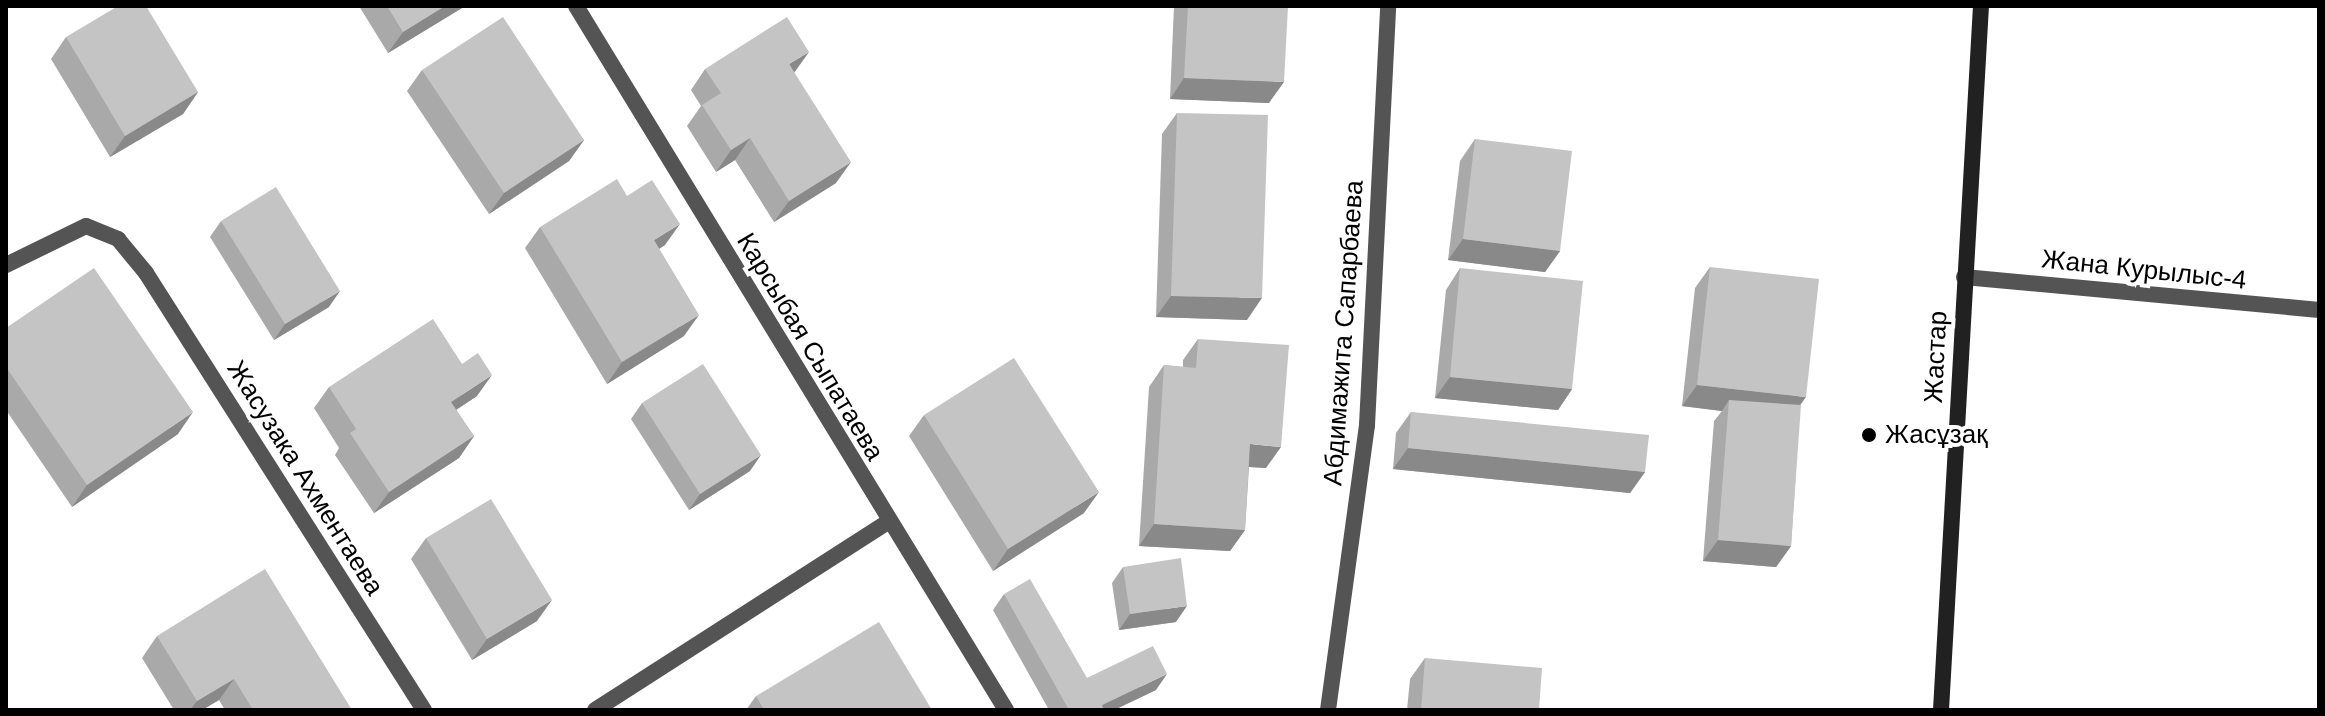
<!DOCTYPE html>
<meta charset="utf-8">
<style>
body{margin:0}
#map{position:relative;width:2325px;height:716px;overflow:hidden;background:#fff;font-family:Helvetica,sans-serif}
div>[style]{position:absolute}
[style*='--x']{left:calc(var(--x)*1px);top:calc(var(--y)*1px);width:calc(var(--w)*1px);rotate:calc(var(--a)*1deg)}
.street>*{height:16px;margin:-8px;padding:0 8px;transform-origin:8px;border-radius:8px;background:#545454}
.secondary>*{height:16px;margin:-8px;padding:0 8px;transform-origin:8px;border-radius:8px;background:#212121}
.wall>*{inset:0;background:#a9a9a9}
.shaded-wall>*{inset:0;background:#898989}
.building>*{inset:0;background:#c4c4c4}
.dots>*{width:22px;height:22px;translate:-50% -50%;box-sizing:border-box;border:4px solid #fff;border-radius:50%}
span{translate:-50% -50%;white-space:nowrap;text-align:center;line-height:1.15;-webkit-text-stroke:8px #fff;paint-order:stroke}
.street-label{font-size:26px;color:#000}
.poi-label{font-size:26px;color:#000}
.left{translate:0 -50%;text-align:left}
.frame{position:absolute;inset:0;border:8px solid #000;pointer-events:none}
</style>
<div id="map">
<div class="street">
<div style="--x:576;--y:6;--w:825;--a:58.58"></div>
<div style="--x:6;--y:265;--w:89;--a:-26"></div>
<div style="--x:86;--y:226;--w:35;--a:22"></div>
<div style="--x:118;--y:239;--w:44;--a:50.5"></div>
<div style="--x:146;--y:273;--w:518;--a:57.54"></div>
<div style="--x:1964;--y:277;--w:357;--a:5.3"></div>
<div style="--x:595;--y:710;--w:348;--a:-32.7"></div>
<div style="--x:1328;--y:710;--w:288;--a:-82.2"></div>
<div style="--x:1367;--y:425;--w:420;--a:-87.1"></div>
</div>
<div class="secondary">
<div style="--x:1941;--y:710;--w:705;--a:-86.75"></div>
</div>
<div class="wall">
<div style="clip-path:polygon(359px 6px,463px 6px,462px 8px,388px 53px)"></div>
<div style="clip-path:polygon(1174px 6px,1288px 6px,1269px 103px,1170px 99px)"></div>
<div style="clip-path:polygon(66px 37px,198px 92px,183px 114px,110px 157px,51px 59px)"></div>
<div style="clip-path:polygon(705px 69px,794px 73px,836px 183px,774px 222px,735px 160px,716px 172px,687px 126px,701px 106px,691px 90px)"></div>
<div style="clip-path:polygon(422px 70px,584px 140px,569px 161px,489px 214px,407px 91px)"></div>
<div style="clip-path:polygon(1177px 113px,1247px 320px,1156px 317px,1162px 134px)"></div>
<div style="clip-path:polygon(1475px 139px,1560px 251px,1545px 272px,1448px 260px,1460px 161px)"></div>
<div style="clip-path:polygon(221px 221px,329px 307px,274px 340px,210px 237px)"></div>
<div style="clip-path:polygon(540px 227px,665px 245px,659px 249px,684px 336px,607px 384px,525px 248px)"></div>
<div style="clip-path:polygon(1710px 267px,1800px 405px,1791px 546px,1776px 567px,1703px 561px,1714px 421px,1722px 411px,1682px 406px,1695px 288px)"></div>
<div style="clip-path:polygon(1460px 268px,1572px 389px,1558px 410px,1435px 398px,1446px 290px)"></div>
<div style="clip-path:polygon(6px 328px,178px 434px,72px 507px,6px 410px)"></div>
<div style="clip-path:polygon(1198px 339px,1266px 468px,1249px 467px,1245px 530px,1230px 551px,1139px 546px,1149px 387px,1164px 365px,1183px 367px,1183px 360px)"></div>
<div style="clip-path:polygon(329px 387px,477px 396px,456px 410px,474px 436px,459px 458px,374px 513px,335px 455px,339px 448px,314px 408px)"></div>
<div style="clip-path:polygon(642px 403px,750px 471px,689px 510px,631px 419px)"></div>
<div style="clip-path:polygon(1411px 412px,1645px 472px,1630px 493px,1393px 469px,1396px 433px)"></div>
<div style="clip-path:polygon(924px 415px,1084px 513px,993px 571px,909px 436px)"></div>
<div style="clip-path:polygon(426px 538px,537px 621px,472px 660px,411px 559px)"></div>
<div style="clip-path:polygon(1123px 567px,1176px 622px,1119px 630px,1112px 583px)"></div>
<div style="clip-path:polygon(1004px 594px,1087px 678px,1156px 690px,1114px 710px,1049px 710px,993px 610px)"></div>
<div style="clip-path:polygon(157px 636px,352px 710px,225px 710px,219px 700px,202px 710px,174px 710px,142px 658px)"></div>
<div style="clip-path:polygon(1425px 658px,1539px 710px,1407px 710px,1410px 679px)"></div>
<div style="clip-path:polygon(756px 696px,932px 710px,746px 710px)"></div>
</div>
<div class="shaded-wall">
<div style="clip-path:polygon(445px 6px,463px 6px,462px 8px,388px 53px,403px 32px)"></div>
<div style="clip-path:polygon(809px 52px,794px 73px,789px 64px)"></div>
<div style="clip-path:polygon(1184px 78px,1284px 82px,1269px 103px,1170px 99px)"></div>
<div style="clip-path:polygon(198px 92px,183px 114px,110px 157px,125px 136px)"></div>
<div style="clip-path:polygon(750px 138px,735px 160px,716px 172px,731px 150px)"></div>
<div style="clip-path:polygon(584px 140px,569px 161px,489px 214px,504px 193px)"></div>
<div style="clip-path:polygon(851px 162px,836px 183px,774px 222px,789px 201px)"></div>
<div style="clip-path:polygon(680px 224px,665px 245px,639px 261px,654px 240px)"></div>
<div style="clip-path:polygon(1463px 239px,1560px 251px,1545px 272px,1448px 260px)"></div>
<div style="clip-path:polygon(340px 291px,329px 307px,274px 340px,285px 324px)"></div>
<div style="clip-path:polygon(1171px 296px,1262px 298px,1247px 320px,1156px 317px)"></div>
<div style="clip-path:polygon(699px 315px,684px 336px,607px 384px,622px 362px)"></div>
<div style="clip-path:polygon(492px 375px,477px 396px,436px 423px,451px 402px)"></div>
<div style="clip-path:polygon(1450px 377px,1572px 389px,1558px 410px,1435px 398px)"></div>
<div style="clip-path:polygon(1697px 385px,1806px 397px,1791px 418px,1729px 400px,1722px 411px,1682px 406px)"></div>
<div style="clip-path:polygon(193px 412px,178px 434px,72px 507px,87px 485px)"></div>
<div style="clip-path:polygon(474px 436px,459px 458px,374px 513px,389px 492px)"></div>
<div style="clip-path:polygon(1250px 444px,1281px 447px,1266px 468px,1235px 466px)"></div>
<div style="clip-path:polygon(1408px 448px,1645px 472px,1630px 493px,1393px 469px)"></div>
<div style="clip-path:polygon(761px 455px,750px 471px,689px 510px,700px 494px)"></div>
<div style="clip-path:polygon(1099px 492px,1084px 513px,993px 571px,1008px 549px)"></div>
<div style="clip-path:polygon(1154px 524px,1245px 530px,1230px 551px,1139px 546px)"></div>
<div style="clip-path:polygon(1718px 540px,1791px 546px,1776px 567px,1703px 561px)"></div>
<div style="clip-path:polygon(552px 600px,537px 621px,472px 660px,487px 639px)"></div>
<div style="clip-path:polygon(1187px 606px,1176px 622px,1119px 630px,1130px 614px)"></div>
<div style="clip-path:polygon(1167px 674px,1156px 690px,1114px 710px,1098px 710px,1102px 705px)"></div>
<div style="clip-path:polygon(234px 679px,219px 700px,202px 710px,190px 710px,197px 701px)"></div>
</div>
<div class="building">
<div style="clip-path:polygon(118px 6px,146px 6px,198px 92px,125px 136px,66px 37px)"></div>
<div style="clip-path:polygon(387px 6px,445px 6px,403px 32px)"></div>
<div style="clip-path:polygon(1188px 6px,1288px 6px,1284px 82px,1184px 78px)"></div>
<div style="clip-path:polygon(503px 17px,584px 140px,504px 193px,422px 70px)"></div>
<div style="clip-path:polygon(787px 17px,809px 52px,789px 64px,851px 162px,789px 201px,750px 138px,731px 150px,702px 105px,721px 93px,705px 69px)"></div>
<div style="clip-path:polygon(1177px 113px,1268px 115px,1262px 298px,1171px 296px)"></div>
<div style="clip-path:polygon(1475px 139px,1572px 151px,1560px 251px,1463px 239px)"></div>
<div style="clip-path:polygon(617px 179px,627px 196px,652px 180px,680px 224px,654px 240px,699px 315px,622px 362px,540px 227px)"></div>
<div style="clip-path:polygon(276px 187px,340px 291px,285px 324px,221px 221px)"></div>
<div style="clip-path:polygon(1710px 267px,1819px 279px,1806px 397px,1697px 385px)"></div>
<div style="clip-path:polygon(94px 268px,193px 412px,87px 485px,6px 367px,6px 328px)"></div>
<div style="clip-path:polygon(1460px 268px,1583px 281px,1572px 389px,1450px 377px)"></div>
<div style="clip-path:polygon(433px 319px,462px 364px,478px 353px,492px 375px,451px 402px,474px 436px,389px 492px,350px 433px,356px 429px,329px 387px)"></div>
<div style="clip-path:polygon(1198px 339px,1289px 345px,1281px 447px,1250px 444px,1245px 530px,1154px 524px,1164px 365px,1196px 368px)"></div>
<div style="clip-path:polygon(1014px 358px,1099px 492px,1008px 549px,924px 415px)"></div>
<div style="clip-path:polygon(703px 364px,761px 455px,700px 494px,642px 403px)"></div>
<div style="clip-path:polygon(1729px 400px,1801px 405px,1791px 546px,1718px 540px)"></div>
<div style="clip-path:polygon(1411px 412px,1649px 435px,1645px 472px,1408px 448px)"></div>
<div style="clip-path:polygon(491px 499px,552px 600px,487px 639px,426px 538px)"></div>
<div style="clip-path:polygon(1181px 558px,1187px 606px,1130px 614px,1123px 567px)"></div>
<div style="clip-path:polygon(265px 569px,352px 710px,253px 710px,234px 679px,197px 701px,157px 636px)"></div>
<div style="clip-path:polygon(1030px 579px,1087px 678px,1153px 646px,1167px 674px,1102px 705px,1104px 710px,1069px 710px,1004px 594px)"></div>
<div style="clip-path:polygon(879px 622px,932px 710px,764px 710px,756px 696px)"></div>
<div style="clip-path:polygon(1425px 658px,1542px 668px,1539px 710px,1421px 710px)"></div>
</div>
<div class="dots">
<div style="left:1869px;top:435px;background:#000"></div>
</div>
<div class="street-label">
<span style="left:2144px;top:270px;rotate:6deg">Жана Курылыс-4</span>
<span style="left:1344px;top:333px;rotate:-86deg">Абдимажита Сапарбаева</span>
<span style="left:810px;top:347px;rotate:59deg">Карсыбая Сыпатаева</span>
<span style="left:1936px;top:357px;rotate:-87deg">Жастар</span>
<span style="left:305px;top:478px;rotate:58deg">Жасузака Ахментаева</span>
</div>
<div class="poi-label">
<span class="left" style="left:1885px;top:435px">Жасұзақ</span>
</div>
<div class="frame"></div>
</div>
